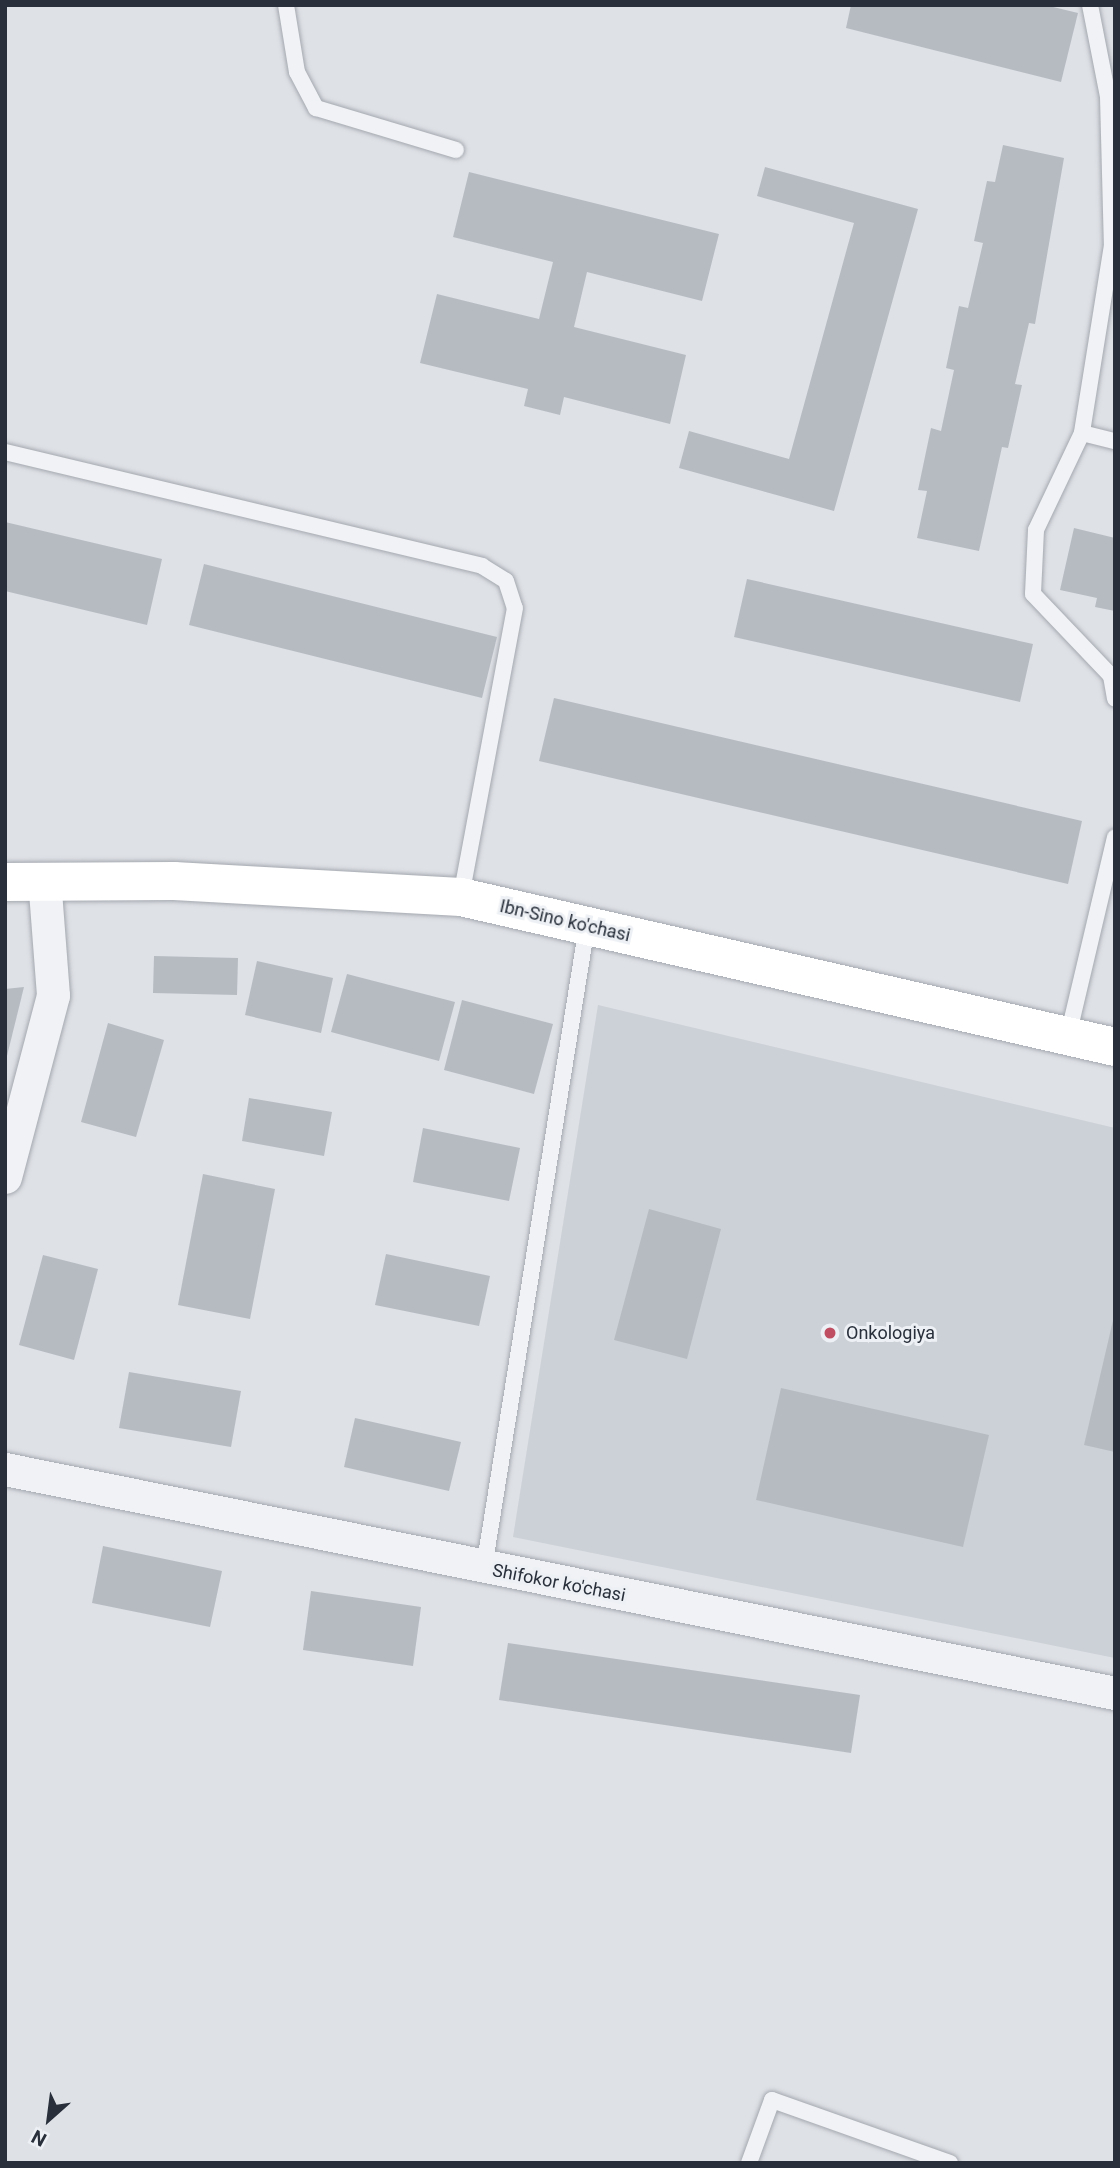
<!DOCTYPE html>
<style>
body{margin:0}
#map{position:relative;width:1120px;height:2168px;overflow:hidden;background:#dee1e6;font-family:Roboto,sans-serif}
div>[style]{position:absolute}
[style*='--x']{left:calc(var(--x)*1px);top:calc(var(--y)*1px);width:calc(var(--w)*1px);rotate:calc(var(--a)*1deg)}
.built>*{inset:0;background:#ccd1d7}
.building>*{inset:0;background:#b6bbc2}
.roads{filter:drop-shadow(0 0 2px #a4a8af) drop-shadow(0 0 2px #a4a8af)}
.lane>*{height:16px;margin:-8px;padding:0 8px;transform-origin:8px;border-radius:8px;background:#f0f2f5}
.street>*{height:33px;margin:-16.5px;padding:0 16.5px;transform-origin:16.5px;border-radius:16.5px;background:#f0f2f5}
.primary>*{height:38px;margin:-19px;padding:0 19px;transform-origin:19px;border-radius:19px;background:#fff}
.dots>*{width:19px;height:19px;translate:-50% -50%;box-sizing:border-box;border:4px solid #edf0f4;border-radius:50%}
span{translate:-50% -50%;white-space:nowrap;text-align:center;line-height:1.15;-webkit-text-stroke:6px #edf0f4;paint-order:stroke}
.street-label{font-size:18px;color:#29303b}
.poi-label{font-size:18px;color:#29303b}
.left{translate:0 -50%;text-align:left}
.frame{position:absolute;inset:0;border:7px solid #29303b;pointer-events:none}
.north{position:absolute;left:14px;top:2084px;width:70px;height:70px;-webkit-text-stroke:5px #edf0f4;paint-order:stroke;rotate:208deg;font-size:19px;font-weight:700;line-height:28px;text-align:center;color:#29303b}
.north::after{content:'';display:block;margin:auto;width:24px;height:32px;background:#29303b;clip-path:polygon(50% 0,100% 100%,50% 72%,0 100%)}
</style>
<div id="map">
<div class="built">
<div style="clip-path:polygon(598px 1005px,1115px 1128px,1115px 1658px,513px 1537px)"></div>
</div>
<div class="building">
<div style="clip-path:polygon(851px 5px,1045px 5px,1078px 13px,1061px 82px,846px 28px)"></div>
<div style="clip-path:polygon(1003px 145px,1064px 158px,1035px 324px,1029px 323px,1015px 384px,1022px 385px,1008px 448px,1002px 447px,979px 551px,917px 538px,927px 491px,918px 490px,931px 428px,941px 431px,954px 370px,946px 368px,959px 306px,968px 308px,983px 243px,974px 241px,987px 181px,995px 182px)"></div>
<div style="clip-path:polygon(765px 167px,918px 209px,834px 511px,679px 468px,689px 431px,789px 459px,854px 223px,757px 196px)"></div>
<div style="clip-path:polygon(469px 172px,719px 234px,702px 301px,587px 272px,574px 327px,686px 355px,670px 424px,564px 397px,560px 415px,524px 406px,528px 389px,420px 363px,437px 294px,539px 319px,553px 262px,453px 237px)"></div>
<div style="clip-path:polygon(5px 522px,162px 559px,147px 625px,5px 591px)"></div>
<div style="clip-path:polygon(1074px 528px,1115px 538px,1115px 611px,1095px 607px,1097px 598px,1060px 590px)"></div>
<div style="clip-path:polygon(204px 564px,497px 637px,482px 698px,189px 625px)"></div>
<div style="clip-path:polygon(747px 579px,1033px 644px,1020px 702px,734px 637px)"></div>
<div style="clip-path:polygon(554px 698px,1082px 821px,1068px 884px,539px 761px)"></div>
<div style="clip-path:polygon(154px 956px,238px 958px,237px 995px,153px 993px)"></div>
<div style="clip-path:polygon(257px 961px,333px 978px,321px 1033px,245px 1015px)"></div>
<div style="clip-path:polygon(347px 974px,455px 1002px,439px 1061px,331px 1032px)"></div>
<div style="clip-path:polygon(24px 987px,6px 1060px,5px 1059px,5px 989px)"></div>
<div style="clip-path:polygon(462px 1000px,553px 1024px,534px 1094px,444px 1070px)"></div>
<div style="clip-path:polygon(108px 1023px,164px 1040px,136px 1137px,81px 1122px)"></div>
<div style="clip-path:polygon(249px 1098px,332px 1112px,324px 1156px,242px 1141px)"></div>
<div style="clip-path:polygon(423px 1128px,520px 1148px,509px 1201px,413px 1182px)"></div>
<div style="clip-path:polygon(203px 1174px,275px 1189px,250px 1319px,178px 1305px)"></div>
<div style="clip-path:polygon(649px 1209px,721px 1229px,687px 1359px,614px 1340px)"></div>
<div style="clip-path:polygon(386px 1254px,490px 1276px,479px 1326px,375px 1305px)"></div>
<div style="clip-path:polygon(43px 1255px,98px 1269px,74px 1360px,19px 1345px)"></div>
<div style="clip-path:polygon(1114px 1316px,1115px 1316px,1115px 1452px,1084px 1445px)"></div>
<div style="clip-path:polygon(129px 1372px,241px 1391px,231px 1447px,119px 1428px)"></div>
<div style="clip-path:polygon(781px 1388px,989px 1435px,963px 1547px,756px 1500px)"></div>
<div style="clip-path:polygon(355px 1418px,461px 1442px,449px 1491px,344px 1467px)"></div>
<div style="clip-path:polygon(103px 1546px,222px 1571px,210px 1627px,92px 1603px)"></div>
<div style="clip-path:polygon(311px 1591px,421px 1607px,413px 1666px,303px 1650px)"></div>
<div style="clip-path:polygon(508px 1643px,860px 1695px,851px 1753px,499px 1700px)"></div>
</div>
<div class="roads">
<div class="lane">
<div style="--x:286;--y:5;--w:68;--a:80.7"></div>
<div style="--x:297;--y:72;--w:41;--a:62.2"></div>
<div style="--x:316;--y:108;--w:146;--a:16.7"></div>
<div style="--x:1090;--y:5;--w:94;--a:78.9"></div>
<div style="--x:1108;--y:97;--w:148;--a:88.5"></div>
<div style="--x:1112;--y:245;--w:190;--a:99.1"></div>
<div style="--x:1082;--y:433;--w:34;--a:14"></div>
<div style="--x:1082;--y:433;--w:107;--a:115.4"></div>
<div style="--x:1036;--y:530;--w:64;--a:92.7"></div>
<div style="--x:1033;--y:594;--w:113;--a:46.4"></div>
<div style="--x:1111;--y:676;--w:23;--a:80"></div>
<div style="--x:5;--y:452;--w:490;--a:13.4"></div>
<div style="--x:482;--y:566;--w:28;--a:32"></div>
<div style="--x:506;--y:581;--w:28;--a:72"></div>
<div style="--x:515;--y:608;--w:294;--a:100.6"></div>
<div style="--x:1068;--y:1036;--w:204;--a:-76.7"></div>
<div style="--x:484;--y:1568;--w:650;--a:-80.89"></div>
<div style="--x:749;--y:2163;--w:67;--a:-69.9"></div>
<div style="--x:772;--y:2100;--w:189;--a:19.5"></div>
</div>
<div class="street">
<div style="--x:5;--y:1177;--w:188;--a:-75.2"></div>
<div style="--x:53;--y:995;--w:116;--a:-94.4"></div>
<div style="--x:5;--y:1469;--w:1132;--a:11.41"></div>
</div>
<div class="primary">
<div style="--x:5;--y:882;--w:169;--a:-0.3"></div>
<div style="--x:174;--y:881;--w:287;--a:3.2"></div>
<div style="--x:461;--y:897;--w:671;--a:12.92"></div>
</div>
</div>
<div class="dots">
<div style="left:830px;top:1333px;background:#c04e62"></div>
</div>
<div class="street-label">
<span style="left:565px;top:921px;rotate:13deg">Ibn-Sino ko'chasi</span>
<span style="left:559px;top:1583px;rotate:11deg">Shifokor ko'chasi</span>
</div>
<div class="poi-label">
<span class="left" style="left:846px;top:1333px">Onkologiya</span>
</div>
<div class="frame"></div>
<div class="north">N</div>
</div>
